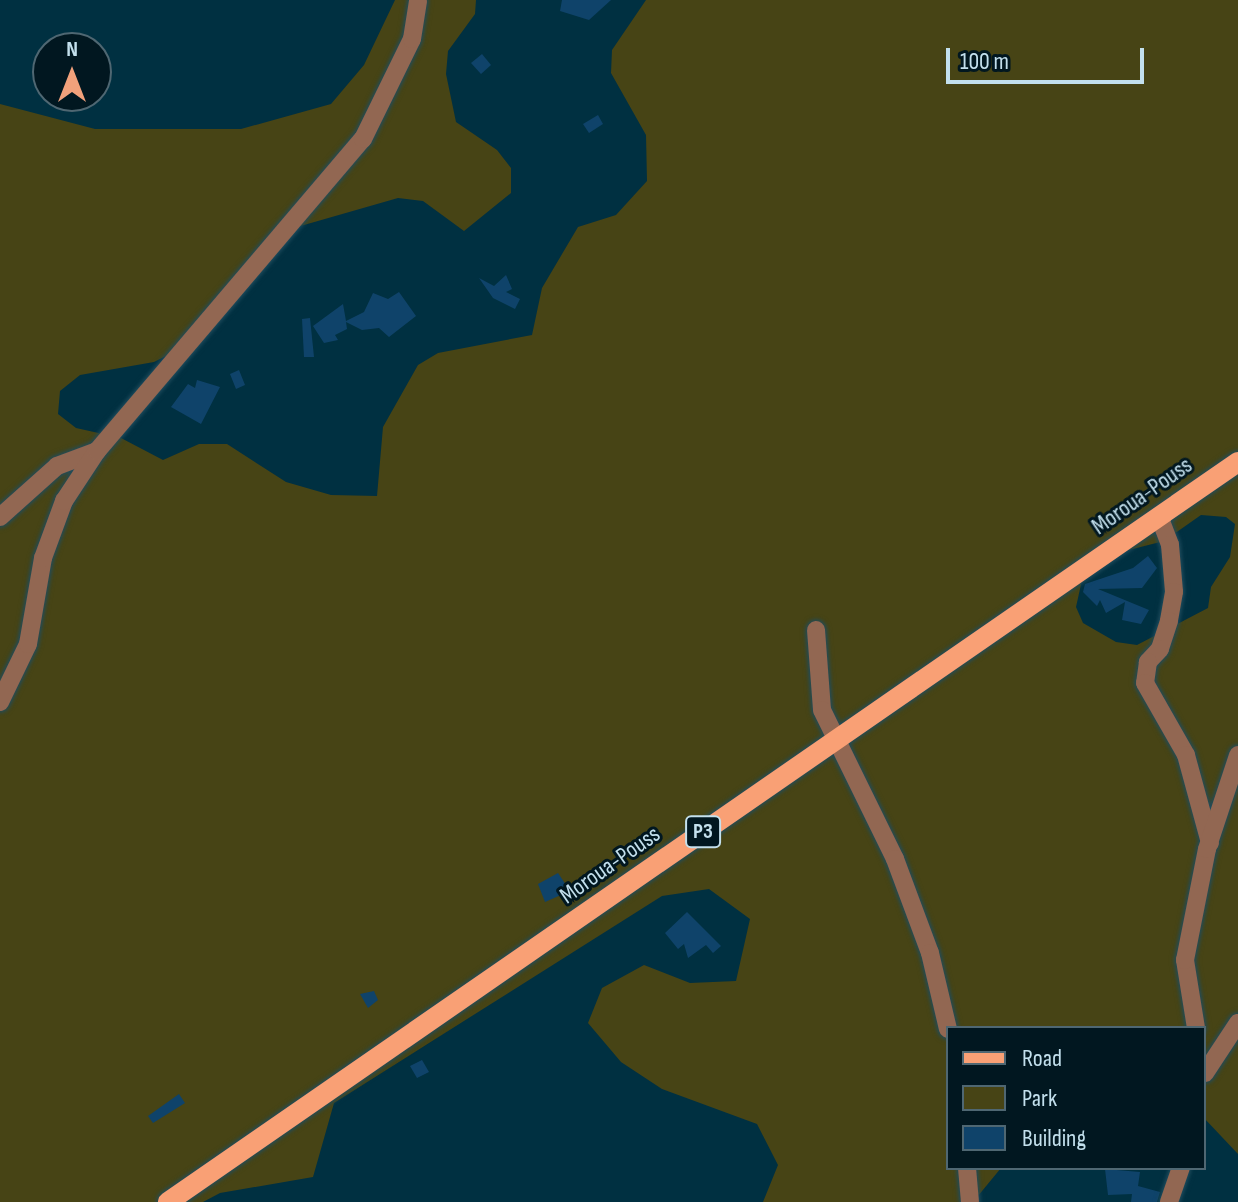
<!DOCTYPE html>
<style>
body{margin:0}
#map{position:relative;width:1238px;height:1202px;overflow:hidden;background:#003041;font-family:"Sofia Sans Condensed",sans-serif}
div>[style]{position:absolute}
[style*='--x']{left:calc(var(--x)*1px);top:calc(var(--y)*1px);width:calc(var(--w)*1px);rotate:calc(var(--a)*1deg)}
.green>*{inset:0;background:#474415}
.building>*{inset:0;background:#0f436a}
.roads{filter:drop-shadow(0 0 2px #1f4c5d) drop-shadow(0 0 2px #1f4c5d)}
.minor>*{height:18px;margin:-9px;padding:0 9px;transform-origin:9px;border-radius:9px;background:#926752}
.major>*{height:20px;margin:-10px;padding:0 10px;transform-origin:10px;border-radius:10px;background:#f9a075}
span{translate:-50% -50%;white-space:nowrap;text-align:center;line-height:1.15;-webkit-text-stroke:6px #011720;paint-order:stroke}
.shield-label span{padding:2px 6px;background:#011720;border:2px solid;border-radius:6px;-webkit-text-stroke-width:0}
.shield-label{font-size:22px;color:#c3e0ed;font-weight:700}
.street-label{font-size:24px;color:#c3e0ed}
.legend{position:absolute;left:946px;top:1026px;width:260px;height:144px;box-sizing:border-box;background:#011720;border:2px solid #4f6772;margin:0;padding:10px 14px;list-style:none;font-size:24px;color:#c3e0ed}
.legend li{display:flex;align-items:center;gap:16px;height:40px}
.legend b{width:40px;border:2px solid #4f6772}
.north{position:absolute;left:32px;top:32px;width:80px;height:80px;box-sizing:border-box;background:#011720;border:2px solid #4f6772;border-radius:50%;rotate:0deg;font-size:22px;font-weight:700;line-height:32px;text-align:center;color:#c3e0ed}
.north::after{content:'';display:block;margin:auto;width:28px;height:36px;background:#f1a17b;clip-path:polygon(50% 0,100% 100%,50% 72%,0 100%)}
.scale{position:absolute;left:946px;top:48px;width:198px;height:36px;box-sizing:border-box;border:4px solid #c3e0ed;border-top:0;padding-left:10px;font-size:24px;line-height:28px;white-space:nowrap;color:#c3e0ed;-webkit-text-stroke:6px #011720;paint-order:stroke}
</style>
<div id="map">
<div class="green">
<div style="clip-path:polygon(evenodd,395px 0,476px 0,475px 14px,448px 51px,446px 74px,456px 122px,497px 150px,511px 168px,511px 193px,464px 231px,423px 201px,398px 198px,297px 227px,198px 340px,154px 362px,80px 375px,60px 391px,58px 414px,76px 428px,121px 438px,163px 460px,199px 444px,227px 444px,286px 482px,331px 495px,377px 496px,383px 427px,418px 365px,438px 353px,532px 335px,542px 288px,578px 227px,616px 215px,647px 181px,646px 135px,611px 73px,612px 50px,646px 0,1238px 0,1238px 1154px,1204px 1118px,1204px 1028px,948px 1028px,948px 1168px,1001px 1168px,973px 1202px,763px 1202px,778px 1165px,757px 1124px,662px 1089px,621px 1062px,588px 1023px,602px 988px,644px 965px,690px 983px,736px 981px,750px 919px,709px 889px,662px 896px,334px 1103px,313px 1177px,220px 1193px,203px 1202px,0 1202px,0 104px,95px 129px,241px 129px,331px 104px,364px 65px,395px 0,1201px 515px,1226px 517px,1235px 524px,1230px 557px,1211px 587px,1208px 608px,1137px 645px,1116px 642px,1083px 623px,1076px 607px,1082px 580px,1125px 551px,1164px 541px,1201px 515px)"></div>
</div>
<div class="building">
<div style="clip-path:polygon(562px 0,611px 0,589px 20px,560px 11px)"></div>
<div style="clip-path:polygon(482px 54px,491px 65px,481px 74px,471px 63px)"></div>
<div style="clip-path:polygon(598px 115px,603px 124px,589px 133px,583px 124px)"></div>
<div style="clip-path:polygon(506px 275px,512px 289px,506px 292px,520px 299px,515px 309px,493px 298px,479px 278px,494px 286px)"></div>
<div style="clip-path:polygon(399px 292px,416px 316px,389px 337px,379px 328px,362px 330px,346px 322px,347px 329px,335px 335px,338px 340px,324px 343px,313px 326px,343px 304px,346px 321px,364px 312px,373px 293px,388px 299px)"></div>
<div style="clip-path:polygon(310px 318px,314px 357px,304px 357px,302px 319px)"></div>
<div style="clip-path:polygon(239px 370px,245px 385px,236px 389px,230px 374px)"></div>
<div style="clip-path:polygon(197px 380px,220px 387px,201px 424px,171px 407px,188px 384px,195px 388px)"></div>
<div style="clip-path:polygon(1148px 556px,1157px 568px,1142px 588px,1098px 589px,1149px 610px,1141px 624px,1122px 620px,1125px 602px,1106px 613px,1100px 600px,1097px 606px,1083px 592px,1085px 584px,1133px 568px)"></div>
<div style="clip-path:polygon(558px 873px,570px 891px,545px 902px,538px 884px)"></div>
<div style="clip-path:polygon(687px 912px,721px 946px,713px 953px,706px 945px,688px 958px,684px 944px,678px 949px,665px 933px)"></div>
<div style="clip-path:polygon(374px 991px,378px 1000px,368px 1008px,360px 994px)"></div>
<div style="clip-path:polygon(422px 1060px,429px 1072px,417px 1078px,410px 1066px)"></div>
<div style="clip-path:polygon(179px 1094px,185px 1103px,153px 1123px,148px 1116px)"></div>
<div style="clip-path:polygon(1105px 1169px,1140px 1172px,1138px 1186px,1160px 1192px,1157px 1202px,1131px 1202px,1132px 1194px,1108px 1195px)"></div>
</div>
<div class="roads">
<div class="minor">
<div style="--x:1159;--y:516;--w:31;--a:69"></div>
<div style="--x:1170;--y:545;--w:47;--a:85.1"></div>
<div style="--x:1174;--y:592;--w:29;--a:100"></div>
<div style="--x:1169;--y:621;--w:29;--a:108"></div>
<div style="--x:1160;--y:649;--w:18;--a:133"></div>
<div style="--x:1148;--y:662;--w:21;--a:98"></div>
<div style="--x:1145;--y:683;--w:83;--a:60.3"></div>
<div style="--x:1186;--y:755;--w:91;--a:74.7"></div>
<div style="--x:0;--y:517;--w:76;--a:-41.8"></div>
<div style="--x:57;--y:466;--w:43;--a:-20.6"></div>
<div style="--x:816;--y:630;--w:80;--a:85.7"></div>
<div style="--x:822;--y:710;--w:166;--a:63.9"></div>
<div style="--x:895;--y:859;--w:100;--a:69.6"></div>
<div style="--x:930;--y:953;--w:78;--a:76.7"></div>
<div style="--x:0;--y:702;--w:64;--a:-64.2"></div>
<div style="--x:28;--y:644;--w:87;--a:-80.1"></div>
<div style="--x:43;--y:558;--w:61;--a:-69.8"></div>
<div style="--x:64;--y:501;--w:60;--a:-56.6"></div>
<div style="--x:97;--y:451;--w:410;--a:-49.6"></div>
<div style="--x:363;--y:139;--w:111;--a:-63.9"></div>
<div style="--x:412;--y:39;--w:39;--a:-81"></div>
<div style="--x:1196;--y:1028;--w:69;--a:-99.2"></div>
<div style="--x:1185;--y:960;--w:113;--a:-78.8"></div>
<div style="--x:1207;--y:849;--w:99;--a:-71.7"></div>
<div style="--x:1205;--y:1073;--w:60;--a:-56.6"></div>
<div style="--x:967;--y:1168;--w:34;--a:85"></div>
<div style="--x:1169;--y:1202;--w:36;--a:-71"></div>
</div>
<div class="major">
<div style="--x:168;--y:1202;--w:1301;--a:-34.67"></div>
</div>
</div>
<div class="shield-label">
<span style="left:703px;top:832px">P3</span>
</div>
<div class="street-label">
<span style="left:1142px;top:496px;rotate:-35deg">Moroua-Pouss</span>
<span style="left:610px;top:865px;rotate:-35deg">Moroua-Pouss</span>
</div>
<ul class="legend">
<li><b style="height:10px;background:#f9a075"></b>Road</li>
<li><b style="height:22px;background:#474415"></b>Park</li>
<li><b style="height:22px;background:#0f436a"></b>Building</li>
</ul>
<div class="north">N</div>
<div class="scale">100 m</div>
</div>
